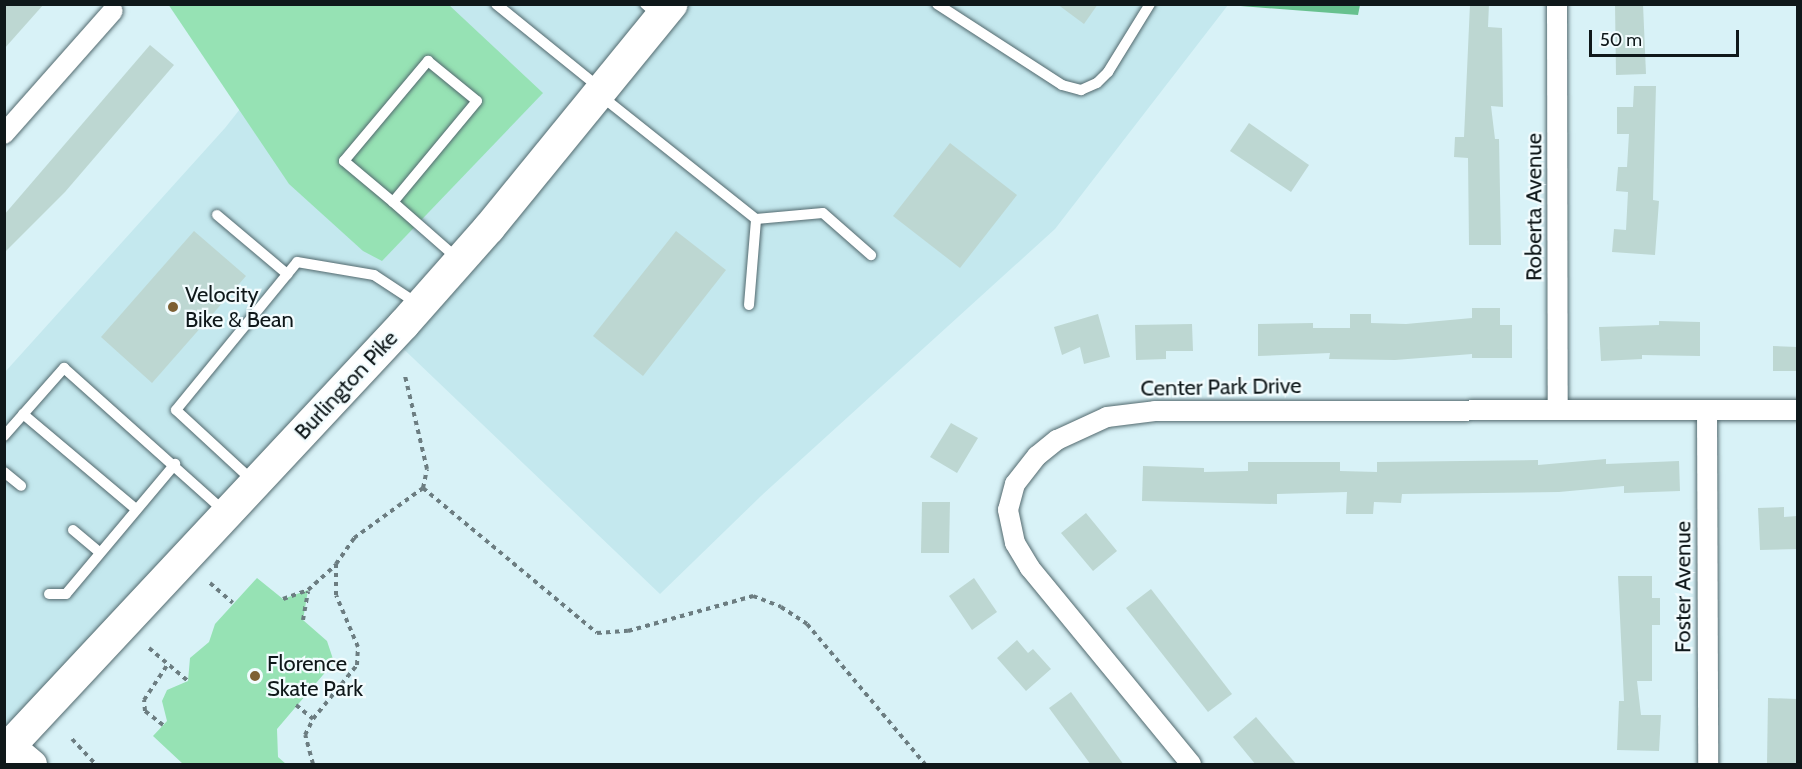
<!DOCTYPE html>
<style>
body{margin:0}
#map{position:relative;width:1802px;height:769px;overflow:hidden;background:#d8f2f7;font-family:Cabin,sans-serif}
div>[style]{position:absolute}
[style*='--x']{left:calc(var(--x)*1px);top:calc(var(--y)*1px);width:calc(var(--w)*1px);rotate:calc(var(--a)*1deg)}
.built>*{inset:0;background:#c4e8ee}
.green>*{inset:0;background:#96e2b4}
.forest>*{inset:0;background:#67c18e}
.building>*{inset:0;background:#bdd7d2}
.path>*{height:4px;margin-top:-2px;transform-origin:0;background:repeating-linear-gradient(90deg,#6c7d81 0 4.5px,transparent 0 9px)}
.roads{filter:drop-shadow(0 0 2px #52696e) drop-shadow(0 0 2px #52696e)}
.lane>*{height:10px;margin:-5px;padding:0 5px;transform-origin:5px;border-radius:5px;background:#fff}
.street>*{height:20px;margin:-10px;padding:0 10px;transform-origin:10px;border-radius:10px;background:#fff}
.secondary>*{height:28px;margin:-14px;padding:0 14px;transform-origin:14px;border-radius:14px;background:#fff}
.primary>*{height:32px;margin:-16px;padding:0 16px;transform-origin:16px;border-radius:16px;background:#fff}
.dots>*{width:16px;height:16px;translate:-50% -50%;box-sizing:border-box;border:3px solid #f2fcfe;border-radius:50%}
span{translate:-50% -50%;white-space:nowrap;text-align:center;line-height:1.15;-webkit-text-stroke:4.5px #f2fcfe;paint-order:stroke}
.street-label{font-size:22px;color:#0f181a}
.poi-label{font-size:22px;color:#0f181a}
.left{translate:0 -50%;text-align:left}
.frame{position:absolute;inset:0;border:6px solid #0f181a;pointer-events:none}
.scale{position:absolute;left:1589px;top:30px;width:150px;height:27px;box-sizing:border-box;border:3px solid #0f181a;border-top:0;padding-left:8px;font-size:18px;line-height:21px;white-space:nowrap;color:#0f181a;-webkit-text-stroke:4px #f2fcfe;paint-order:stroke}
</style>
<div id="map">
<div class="built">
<div style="clip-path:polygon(322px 5px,1228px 5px,1055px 229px,761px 496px,660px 594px,391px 337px,5px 740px,5px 372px,225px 128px)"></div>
</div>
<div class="green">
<div style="clip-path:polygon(168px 4px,449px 5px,543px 93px,382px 261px,363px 251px,289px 184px)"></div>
<div style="clip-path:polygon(257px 578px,283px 599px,308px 590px,303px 620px,327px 641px,334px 662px,277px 729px,278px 757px,286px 764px,183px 764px,153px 736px,167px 721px,162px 701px,167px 690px,188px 681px,190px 658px,209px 642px,215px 624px)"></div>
</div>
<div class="forest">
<div style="clip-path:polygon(1228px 5px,1360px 5px,1358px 15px)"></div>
</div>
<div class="building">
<div style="clip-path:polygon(4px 4px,44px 4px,4px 49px)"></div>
<div style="clip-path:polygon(1057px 4px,1098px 4px,1084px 24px)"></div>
<div style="clip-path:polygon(1470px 4px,1489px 4px,1488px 27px,1502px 28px,1503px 107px,1491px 106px,1495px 139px,1499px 139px,1501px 245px,1469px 245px,1468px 158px,1454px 157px,1455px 137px,1464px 137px)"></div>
<div style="clip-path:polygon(1615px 4px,1643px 4px,1646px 74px,1616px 75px)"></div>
<div style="clip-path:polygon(150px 45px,174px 65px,65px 192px,4px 253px,4px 215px)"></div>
<div style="clip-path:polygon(1634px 86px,1656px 86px,1653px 200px,1659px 201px,1655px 255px,1612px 252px,1614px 229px,1626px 230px,1628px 192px,1616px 191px,1618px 167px,1627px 167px,1629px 134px,1617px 134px,1617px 107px,1633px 107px)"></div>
<div style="clip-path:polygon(1249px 123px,1309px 165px,1291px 192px,1230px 151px)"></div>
<div style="clip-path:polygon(950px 143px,1017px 195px,960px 268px,893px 216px)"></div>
<div style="clip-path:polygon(194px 231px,246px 276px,152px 383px,101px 337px)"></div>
<div style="clip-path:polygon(676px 231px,726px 270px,643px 376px,593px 336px)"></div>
<div style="clip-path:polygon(1472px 308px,1500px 308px,1500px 325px,1512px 325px,1512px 358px,1472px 358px,1472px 354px,1395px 360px,1329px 359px,1330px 353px,1258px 356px,1258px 324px,1313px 323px,1313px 328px,1350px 328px,1350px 314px,1371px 314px,1371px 323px,1406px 324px,1472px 318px)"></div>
<div style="clip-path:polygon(1098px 314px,1110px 357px,1084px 364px,1080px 347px,1062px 355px,1054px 327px)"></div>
<div style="clip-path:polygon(1659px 321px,1700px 322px,1700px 356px,1642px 355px,1642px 359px,1601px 361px,1599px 327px,1659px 325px)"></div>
<div style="clip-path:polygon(1192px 324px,1193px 351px,1166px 351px,1166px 359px,1136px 360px,1135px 325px)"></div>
<div style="clip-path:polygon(1773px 346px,1797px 347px,1797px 371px,1773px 371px)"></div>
<div style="clip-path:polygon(951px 423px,978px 438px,957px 473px,930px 457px)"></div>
<div style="clip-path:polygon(1606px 459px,1606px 464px,1679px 461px,1680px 491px,1624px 493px,1624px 486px,1559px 492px,1402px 494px,1401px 503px,1374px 502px,1373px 514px,1346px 514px,1347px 492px,1277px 494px,1277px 504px,1142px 501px,1143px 466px,1204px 468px,1204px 472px,1248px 471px,1248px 462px,1340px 462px,1340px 471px,1377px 472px,1377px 462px,1538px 460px,1538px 465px)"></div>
<div style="clip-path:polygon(922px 502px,950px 502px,949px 553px,921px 553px)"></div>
<div style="clip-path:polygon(1784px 507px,1784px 517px,1797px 516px,1797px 549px,1760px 550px,1758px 508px)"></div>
<div style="clip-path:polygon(1086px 513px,1117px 551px,1093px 571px,1061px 533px)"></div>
<div style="clip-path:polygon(1618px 576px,1652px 576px,1652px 598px,1660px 598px,1660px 625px,1652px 625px,1652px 681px,1637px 681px,1641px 715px,1661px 715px,1659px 751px,1617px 750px,1619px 701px,1624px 701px)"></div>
<div style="clip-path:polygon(974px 578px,997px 612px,972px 630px,949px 596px)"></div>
<div style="clip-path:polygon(1151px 589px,1232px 694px,1208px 712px,1126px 608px)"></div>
<div style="clip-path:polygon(1017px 640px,1028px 653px,1033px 649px,1051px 669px,1026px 691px,997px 658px)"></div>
<div style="clip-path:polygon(1071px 692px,1124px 765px,1091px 765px,1049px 708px)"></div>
<div style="clip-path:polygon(1768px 698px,1797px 699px,1797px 765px,1767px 765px)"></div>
<div style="clip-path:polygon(1256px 717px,1297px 765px,1256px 765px,1233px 737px)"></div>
</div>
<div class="path">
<div style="--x:423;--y:488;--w:226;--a:39.8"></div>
<div style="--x:597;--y:633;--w:31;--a:-4"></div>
<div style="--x:628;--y:631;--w:130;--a:-15.6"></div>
<div style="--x:753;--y:596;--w:30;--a:21"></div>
<div style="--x:781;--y:607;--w:31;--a:33"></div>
<div style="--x:807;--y:624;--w:183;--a:49.9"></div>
<div style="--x:210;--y:583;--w:30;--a:41"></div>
<div style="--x:283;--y:599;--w:27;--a:-20"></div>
<div style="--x:308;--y:590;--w:38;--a:-42"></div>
<div style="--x:303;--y:620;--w:29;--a:-80"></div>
<div style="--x:149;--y:648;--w:51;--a:40.2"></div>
<div style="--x:296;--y:705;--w:22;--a:39"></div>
<div style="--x:163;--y:725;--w:23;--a:-142"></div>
<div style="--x:145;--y:711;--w:11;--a:-95"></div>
<div style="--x:144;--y:700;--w:43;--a:-56.3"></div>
<div style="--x:72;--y:739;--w:34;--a:47"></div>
<div style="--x:313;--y:764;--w:30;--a:-105"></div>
<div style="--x:305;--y:735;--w:18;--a:-63"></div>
<div style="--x:313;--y:719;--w:70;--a:-50.8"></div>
<div style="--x:357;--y:665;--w:18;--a:-87"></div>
<div style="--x:358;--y:647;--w:56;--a:-112.9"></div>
<div style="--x:336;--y:595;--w:31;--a:-90"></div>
<div style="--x:336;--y:564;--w:32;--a:-55"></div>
<div style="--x:354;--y:538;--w:85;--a:-35.9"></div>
<div style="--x:423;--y:488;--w:19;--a:-78"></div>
<div style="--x:427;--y:469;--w:96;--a:-103.3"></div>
</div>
<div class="roads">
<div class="lane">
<div style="--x:496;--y:4;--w:135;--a:39"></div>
<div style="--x:645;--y:4;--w:18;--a:41"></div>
<div style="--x:937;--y:4;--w:149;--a:32.9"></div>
<div style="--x:1062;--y:85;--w:20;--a:15"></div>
<div style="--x:1081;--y:90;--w:17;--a:-24"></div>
<div style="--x:1097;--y:83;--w:16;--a:-45"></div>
<div style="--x:1108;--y:72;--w:80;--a:-58.3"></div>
<div style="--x:600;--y:95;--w:199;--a:38.5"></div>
<div style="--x:756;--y:219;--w:67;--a:-5.1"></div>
<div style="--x:823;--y:213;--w:64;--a:41.2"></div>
<div style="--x:393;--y:202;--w:64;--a:-140.1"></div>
<div style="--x:344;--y:161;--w:131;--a:-50"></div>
<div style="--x:428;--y:61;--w:63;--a:39.2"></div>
<div style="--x:477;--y:101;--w:131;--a:129.7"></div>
<div style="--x:393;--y:202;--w:88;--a:41.3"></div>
<div style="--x:217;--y:215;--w:92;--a:40.1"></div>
<div style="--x:749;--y:305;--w:86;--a:-85.3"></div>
<div style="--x:23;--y:414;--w:148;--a:40.1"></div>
<div style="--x:4;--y:436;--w:91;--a:-48.6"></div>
<div style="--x:64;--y:368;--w:217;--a:41.8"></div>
<div style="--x:4;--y:472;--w:22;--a:39"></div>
<div style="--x:254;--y:482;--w:106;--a:-137.3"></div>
<div style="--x:176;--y:410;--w:191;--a:-50.7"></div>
<div style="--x:297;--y:262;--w:78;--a:9.6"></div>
<div style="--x:374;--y:275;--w:53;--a:33.4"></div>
<div style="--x:73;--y:530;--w:35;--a:40"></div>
<div style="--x:49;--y:594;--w:17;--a:0"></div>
<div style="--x:66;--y:594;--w:170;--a:-50"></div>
</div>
<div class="street">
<div style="--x:1557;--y:4;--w:404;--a:89.9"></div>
<div style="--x:4;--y:134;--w:164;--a:-48.5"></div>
<div style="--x:1707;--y:410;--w:354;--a:89.8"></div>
<div style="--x:1191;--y:764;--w:254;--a:-129.4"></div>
<div style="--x:1030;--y:568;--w:29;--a:-121"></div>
<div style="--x:1015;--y:543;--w:34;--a:-102"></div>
<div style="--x:1008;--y:510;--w:27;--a:-75"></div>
<div style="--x:1015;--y:484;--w:36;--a:-52"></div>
<div style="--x:1037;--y:456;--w:26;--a:-39"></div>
<div style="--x:1057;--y:440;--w:55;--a:-24.7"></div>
<div style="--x:1107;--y:417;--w:48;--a:-7.1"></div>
<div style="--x:1155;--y:411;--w:643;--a:-0.09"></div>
</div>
<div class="secondary">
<div style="--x:10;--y:745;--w:30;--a:40"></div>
</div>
<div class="primary">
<div style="--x:4;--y:752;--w:586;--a:-46.94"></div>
<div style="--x:404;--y:324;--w:128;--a:-48.5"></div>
<div style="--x:489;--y:228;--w:289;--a:-50.8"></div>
</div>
</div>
<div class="dots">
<div style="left:173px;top:307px;background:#7d6033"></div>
<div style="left:255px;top:676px;background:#7d6033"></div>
</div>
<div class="street-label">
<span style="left:1534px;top:207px;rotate:-90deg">Roberta Avenue</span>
<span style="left:346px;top:385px;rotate:-47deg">Burlington Pike</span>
<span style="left:1221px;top:387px;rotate:-1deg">Center Park Drive</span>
<span style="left:1683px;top:587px;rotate:-90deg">Foster Avenue</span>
</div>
<div class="poi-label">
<span class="left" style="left:185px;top:307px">Velocity<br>Bike &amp; Bean</span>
<span class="left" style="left:267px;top:676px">Florence<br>Skate Park</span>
</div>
<div class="frame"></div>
<div class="scale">50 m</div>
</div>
